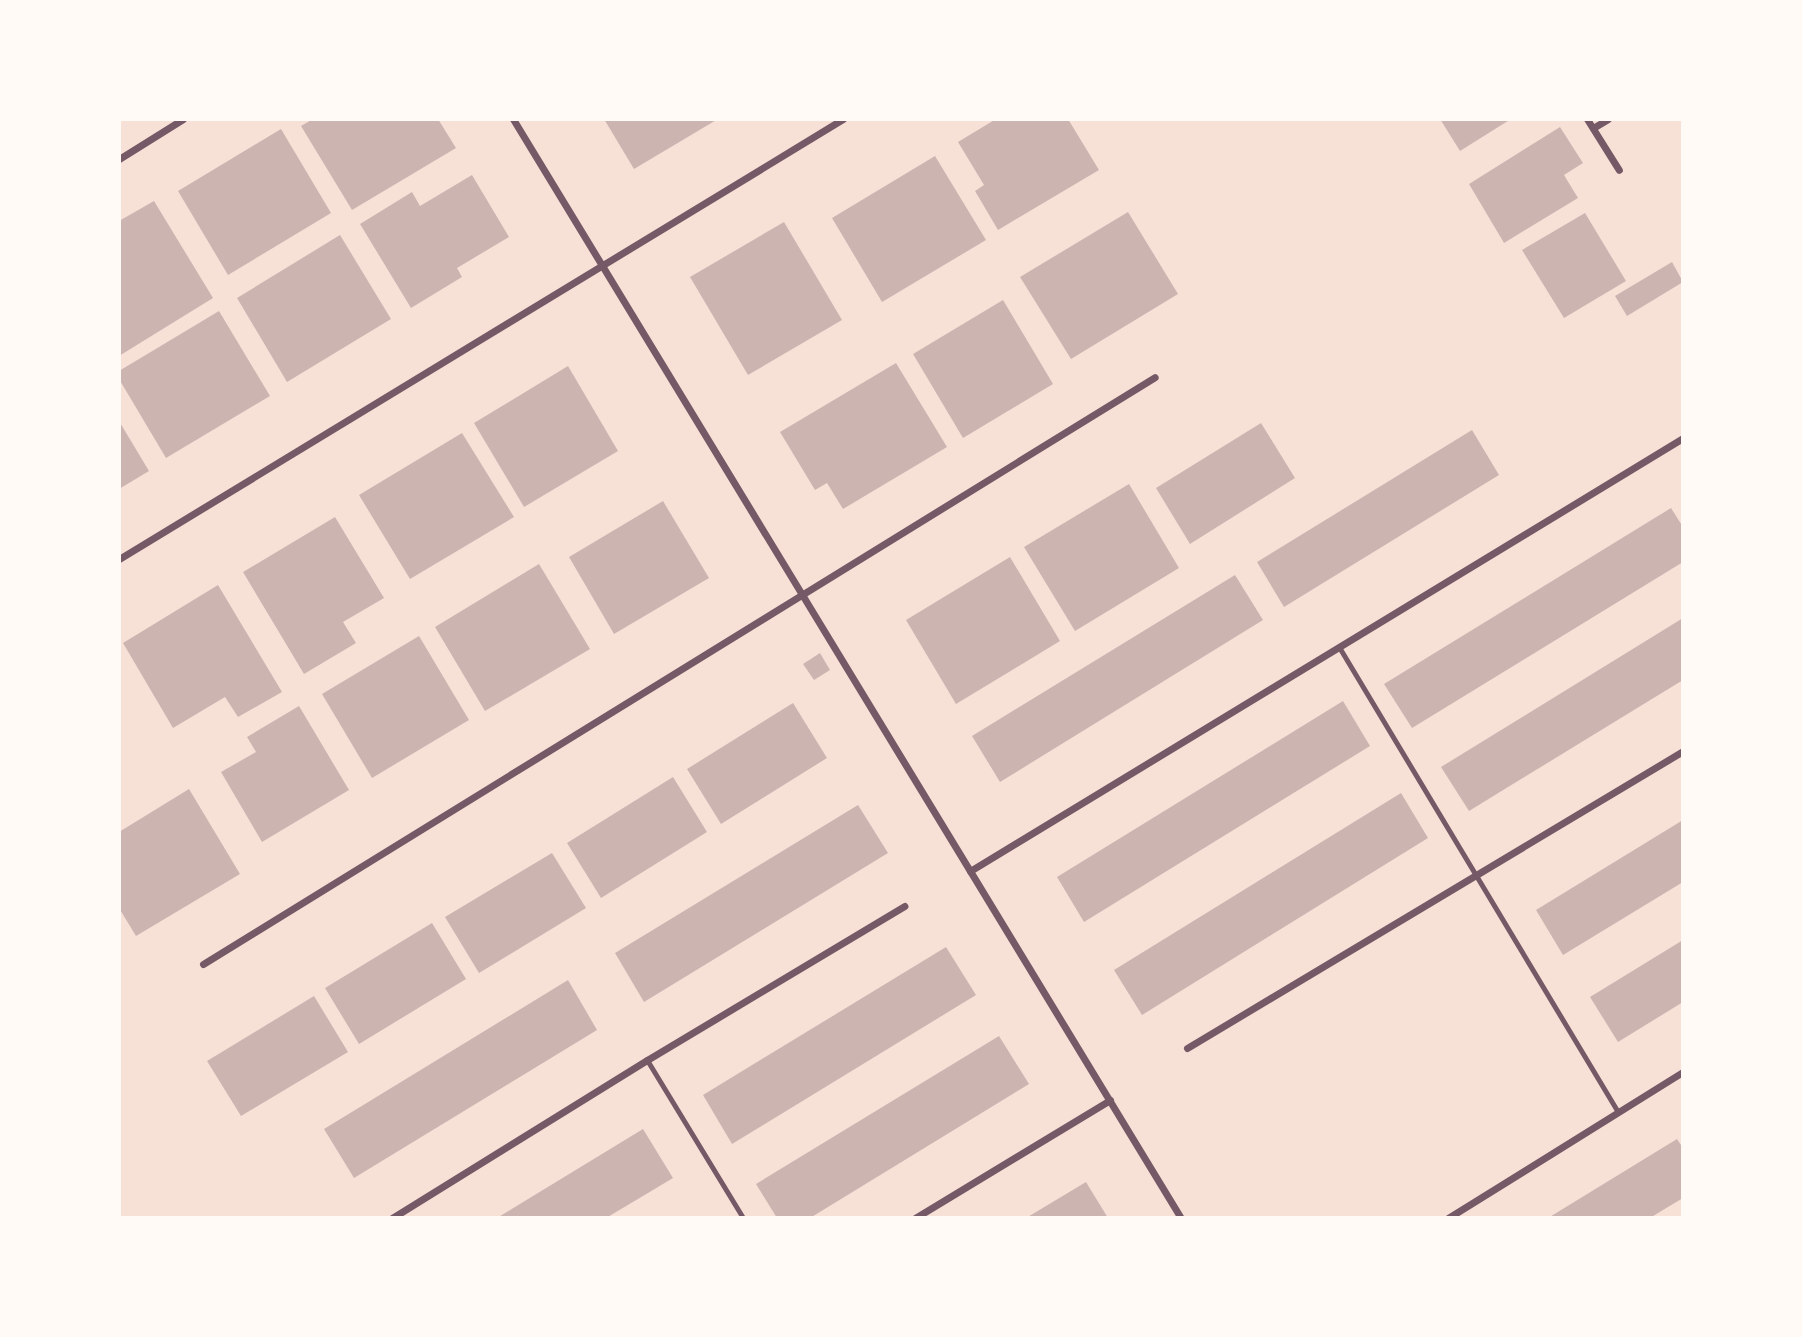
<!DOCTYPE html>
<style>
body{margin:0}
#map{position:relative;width:1802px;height:1337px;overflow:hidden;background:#f7e1d7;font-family:Signika,sans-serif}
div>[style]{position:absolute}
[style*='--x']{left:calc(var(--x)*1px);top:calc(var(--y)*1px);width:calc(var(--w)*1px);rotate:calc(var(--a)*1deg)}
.building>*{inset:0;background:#ccb4b1}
.service>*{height:5px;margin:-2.5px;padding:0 2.5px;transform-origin:2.5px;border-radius:2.5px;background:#755966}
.minor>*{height:7px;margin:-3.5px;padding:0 3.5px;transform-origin:3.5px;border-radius:3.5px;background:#755966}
span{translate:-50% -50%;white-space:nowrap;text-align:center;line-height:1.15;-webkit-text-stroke:7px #fffaf5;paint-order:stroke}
.frame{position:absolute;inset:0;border:121px solid #fffaf5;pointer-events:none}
</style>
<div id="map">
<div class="building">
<div style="clip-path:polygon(313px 119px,438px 119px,456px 148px,352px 210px,301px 126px)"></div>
<div style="clip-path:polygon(604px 119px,718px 119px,634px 169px)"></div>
<div style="clip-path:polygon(996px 119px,1068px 119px,1099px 170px,998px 230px,975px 191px,984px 185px,958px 142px)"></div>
<div style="clip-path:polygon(1440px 119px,1511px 119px,1460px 151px)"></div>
<div style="clip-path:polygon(1560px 127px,1583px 163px,1564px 175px,1578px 198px,1504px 243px,1469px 184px)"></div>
<div style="clip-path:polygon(281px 129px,331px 213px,228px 275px,178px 191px)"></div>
<div style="clip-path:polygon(935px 156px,986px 240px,882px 302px,832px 218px)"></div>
<div style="clip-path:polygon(472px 175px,509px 237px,457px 268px,462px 277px,411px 308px,360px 224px,412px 192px,420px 206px)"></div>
<div style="clip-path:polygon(154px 201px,213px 298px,119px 356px,119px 221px)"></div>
<div style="clip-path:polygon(1128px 212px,1178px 294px,1071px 359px,1020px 277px)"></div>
<div style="clip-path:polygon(1585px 213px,1626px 281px,1564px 318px,1522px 250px)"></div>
<div style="clip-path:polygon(784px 222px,842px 320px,748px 375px,690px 277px)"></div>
<div style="clip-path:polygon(340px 235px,391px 319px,287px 382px,237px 298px)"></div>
<div style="clip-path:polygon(1672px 262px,1683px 282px,1627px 316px,1615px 296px)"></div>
<div style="clip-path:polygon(1003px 300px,1053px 384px,963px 438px,913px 354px)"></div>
<div style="clip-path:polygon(219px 311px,270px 396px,166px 458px,119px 379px,119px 371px)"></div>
<div style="clip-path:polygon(896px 363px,947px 447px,843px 509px,827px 483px,815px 490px,780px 432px)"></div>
<div style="clip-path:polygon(568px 366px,618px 451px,524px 507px,474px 423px)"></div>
<div style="clip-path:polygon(119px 421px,149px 471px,119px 489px)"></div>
<div style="clip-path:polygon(1261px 423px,1295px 478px,1190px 544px,1156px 488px)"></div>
<div style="clip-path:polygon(1472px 430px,1499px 475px,1284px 607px,1257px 562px)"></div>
<div style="clip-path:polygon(462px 433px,514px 517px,410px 579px,359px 495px)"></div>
<div style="clip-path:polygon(1129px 484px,1179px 568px,1075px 631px,1024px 547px)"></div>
<div style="clip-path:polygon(663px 501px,709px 578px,614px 634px,569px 557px)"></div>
<div style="clip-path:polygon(1671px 508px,1683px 527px,1683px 562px,1412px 728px,1384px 684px)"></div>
<div style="clip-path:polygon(335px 517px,384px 598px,343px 622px,356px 643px,304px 674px,243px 572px)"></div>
<div style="clip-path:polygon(1010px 557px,1060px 641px,956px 704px,906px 620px)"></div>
<div style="clip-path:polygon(539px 564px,590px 649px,485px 711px,435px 627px)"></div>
<div style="clip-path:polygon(1235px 575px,1263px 620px,1000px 782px,972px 736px)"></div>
<div style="clip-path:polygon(218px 585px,282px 692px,238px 717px,225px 697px,173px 728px,123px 643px)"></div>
<div style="clip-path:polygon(1683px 618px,1683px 680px,1469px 811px,1441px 767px)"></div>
<div style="clip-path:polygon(419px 636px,469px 720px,372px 778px,322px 694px)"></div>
<div style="clip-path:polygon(820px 653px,830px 670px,814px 680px,803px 664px)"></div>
<div style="clip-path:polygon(1343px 701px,1370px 746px,1084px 922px,1057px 877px)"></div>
<div style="clip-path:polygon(793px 703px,827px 758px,721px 824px,687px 769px)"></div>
<div style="clip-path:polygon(299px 706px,349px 790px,262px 842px,221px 772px,256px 752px,247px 737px)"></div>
<div style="clip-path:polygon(673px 777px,707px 832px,601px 898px,567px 843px)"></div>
<div style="clip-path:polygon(189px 789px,240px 874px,136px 936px,119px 908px,119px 832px)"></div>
<div style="clip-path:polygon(1401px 793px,1428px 838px,1142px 1015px,1114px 970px)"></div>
<div style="clip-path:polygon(858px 805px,888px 853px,644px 1002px,615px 953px)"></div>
<div style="clip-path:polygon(1683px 820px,1683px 882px,1563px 955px,1536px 910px)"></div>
<div style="clip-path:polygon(552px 853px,586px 908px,479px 973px,445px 917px)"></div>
<div style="clip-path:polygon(432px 923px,466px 979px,359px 1044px,325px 988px)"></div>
<div style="clip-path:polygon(1683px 940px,1683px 1002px,1618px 1042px,1590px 997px)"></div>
<div style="clip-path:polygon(946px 947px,976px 995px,732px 1144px,703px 1095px)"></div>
<div style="clip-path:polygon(568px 980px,597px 1030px,354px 1178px,324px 1129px)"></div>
<div style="clip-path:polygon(314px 996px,348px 1052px,241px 1116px,207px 1061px)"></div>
<div style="clip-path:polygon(999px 1036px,1029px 1084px,810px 1218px,777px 1218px,756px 1184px)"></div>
<div style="clip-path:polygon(643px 1129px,673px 1178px,648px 1193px,606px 1218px,497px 1218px)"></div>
<div style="clip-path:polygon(1677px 1139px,1683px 1148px,1683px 1198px,1658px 1213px,1650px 1218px,1548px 1218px)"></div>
<div style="clip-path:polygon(1086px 1182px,1108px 1218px,1026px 1218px)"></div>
</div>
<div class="service">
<div style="--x:1339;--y:647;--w:542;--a:59.04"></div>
<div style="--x:647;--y:1060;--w:185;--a:58.7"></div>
</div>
<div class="minor">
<div style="--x:513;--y:119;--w:1286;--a:58.71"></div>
<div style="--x:1587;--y:119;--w:60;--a:57.9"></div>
<div style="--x:1593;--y:128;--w:17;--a:-31"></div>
<div style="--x:119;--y:159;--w:75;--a:-32"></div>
<div style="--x:119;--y:559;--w:847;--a:-31.29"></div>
<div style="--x:970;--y:871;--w:834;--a:-31.27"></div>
<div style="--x:203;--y:964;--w:1118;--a:-31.66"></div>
<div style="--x:1187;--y:1048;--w:578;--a:-30.91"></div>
<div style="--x:392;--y:1218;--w:300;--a:-31.8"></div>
<div style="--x:647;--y:1060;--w:300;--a:-30.9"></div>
<div style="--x:915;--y:1218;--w:228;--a:-31.2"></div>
<div style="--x:1448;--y:1218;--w:277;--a:-31.9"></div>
</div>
<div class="frame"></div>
</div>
